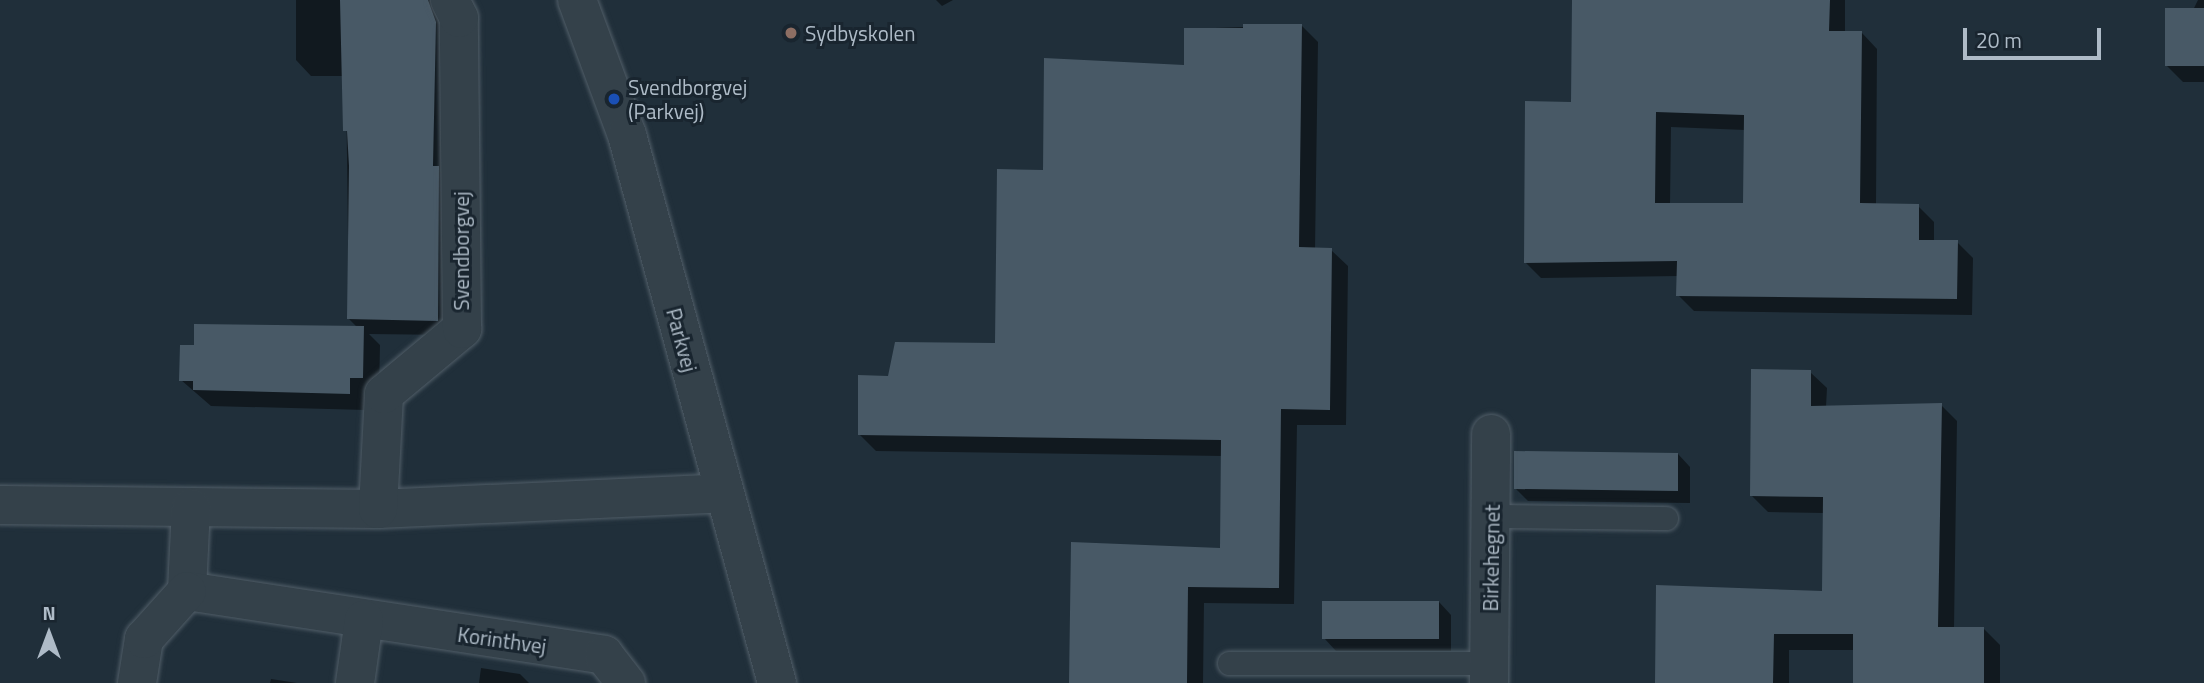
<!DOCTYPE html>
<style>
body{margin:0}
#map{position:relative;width:2204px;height:683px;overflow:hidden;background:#202f3a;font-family:"Titillium Web",sans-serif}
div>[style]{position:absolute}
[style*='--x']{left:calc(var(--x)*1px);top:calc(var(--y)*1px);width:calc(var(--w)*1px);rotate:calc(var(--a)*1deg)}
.shadow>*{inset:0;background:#0007}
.building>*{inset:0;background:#485966}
.roads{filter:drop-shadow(0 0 2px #515e68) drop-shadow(0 0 2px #515e68)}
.service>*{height:23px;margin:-11.5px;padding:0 11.5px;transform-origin:11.5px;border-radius:11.5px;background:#34414a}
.minor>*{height:38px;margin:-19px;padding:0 19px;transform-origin:19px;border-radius:19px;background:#34414a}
.tertiary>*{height:38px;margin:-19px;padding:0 19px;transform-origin:19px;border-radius:19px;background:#34414a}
.dots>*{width:19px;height:19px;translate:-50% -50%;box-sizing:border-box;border:4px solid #19252f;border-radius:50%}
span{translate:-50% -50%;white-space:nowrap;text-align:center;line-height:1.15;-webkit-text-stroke:6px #19252f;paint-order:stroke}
.poi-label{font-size:21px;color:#aebbc7}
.left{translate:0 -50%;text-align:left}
.street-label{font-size:21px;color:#aebbc7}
.north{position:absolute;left:14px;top:599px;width:70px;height:70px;-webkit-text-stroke:5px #19252f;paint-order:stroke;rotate:0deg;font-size:19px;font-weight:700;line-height:28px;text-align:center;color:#aebbc7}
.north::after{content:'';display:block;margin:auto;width:24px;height:32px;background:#aebbc7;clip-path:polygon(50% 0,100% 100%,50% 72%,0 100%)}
.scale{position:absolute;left:1963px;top:28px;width:138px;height:32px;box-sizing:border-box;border:4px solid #aebbc7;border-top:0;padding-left:9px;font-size:21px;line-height:24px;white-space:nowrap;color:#aebbc7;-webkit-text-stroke:5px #19252f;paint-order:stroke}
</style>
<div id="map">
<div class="shadow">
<div style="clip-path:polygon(296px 0,433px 0,444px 11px,452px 335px,369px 334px,380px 345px,379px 393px,366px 410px,211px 406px,181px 380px,358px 328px,349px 319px,346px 76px,311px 76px,296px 60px)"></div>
<div style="clip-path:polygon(936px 0,953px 0,942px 6px)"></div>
<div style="clip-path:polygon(evenodd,1574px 0,1845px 0,1845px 33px,1862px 33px,1877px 49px,1876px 205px,1918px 206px,1934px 222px,1934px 242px,1957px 242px,1973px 258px,1972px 315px,1694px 311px,1678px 295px,1679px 276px,1541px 278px,1525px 262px,1573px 104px,1574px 0,1671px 127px,1745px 130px,1745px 205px,1670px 205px,1671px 127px)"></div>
<div style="clip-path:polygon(2198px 0,2204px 0,2204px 82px,2183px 82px,2166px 65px)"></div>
<div style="clip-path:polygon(1301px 25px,1318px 42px,1315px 250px,1331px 250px,1348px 266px,1346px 425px,1297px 425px,1294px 604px,1204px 603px,1203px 683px,1070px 683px,1072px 543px,1221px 550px,1223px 456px,876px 451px,859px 434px,889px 378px,996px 345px,1044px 172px,1186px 67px,1186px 29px)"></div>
<div style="clip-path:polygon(1810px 372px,1827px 388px,1826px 407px,1941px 405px,1957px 421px,1954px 629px,1984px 629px,2000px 645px,2000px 683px,1855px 683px,1855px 650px,1789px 650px,1789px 683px,1657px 683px,1824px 592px,1824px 513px,1768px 512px,1752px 496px)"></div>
<div style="clip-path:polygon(1678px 454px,1690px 467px,1690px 503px,1528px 501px,1516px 489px)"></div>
<div style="clip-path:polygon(1439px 602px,1451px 615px,1451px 651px,1336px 651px,1324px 638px)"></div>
<div style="clip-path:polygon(481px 668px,520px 674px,529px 683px,479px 683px)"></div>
<div style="clip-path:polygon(271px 679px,297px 683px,270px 683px)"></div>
</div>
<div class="building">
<div style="clip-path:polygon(340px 0,428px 0,436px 22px,433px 166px,439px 166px,438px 321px,347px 319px,349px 166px,347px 131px,343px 131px)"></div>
<div style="clip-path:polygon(evenodd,1572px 0,1830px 0,1829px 31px,1862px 31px,1860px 203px,1919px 204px,1919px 240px,1958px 240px,1957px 299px,1676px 296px,1677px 261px,1524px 263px,1525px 101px,1571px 102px,1572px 0,1656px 112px,1744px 115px,1743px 203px,1655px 203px,1656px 112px)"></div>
<div style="clip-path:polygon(2165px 8px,2204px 8px,2204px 66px,2165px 66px)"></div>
<div style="clip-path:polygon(1243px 24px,1302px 24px,1299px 247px,1332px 248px,1330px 410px,1281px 409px,1279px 588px,1188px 587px,1187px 683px,1069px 683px,1071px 542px,1220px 548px,1221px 440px,858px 435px,858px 375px,888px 376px,895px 342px,995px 343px,997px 169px,1043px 170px,1044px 58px,1184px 65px,1184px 28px,1243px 28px)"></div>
<div style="clip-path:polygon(194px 324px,364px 326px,363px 378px,350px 378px,350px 394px,193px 390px,193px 381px,179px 381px,180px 345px,194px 345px)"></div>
<div style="clip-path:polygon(1751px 369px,1811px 370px,1811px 406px,1942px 403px,1938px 627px,1984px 627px,1984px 683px,1853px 683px,1853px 634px,1774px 634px,1773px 683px,1655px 683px,1656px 585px,1822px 591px,1823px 497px,1750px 496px)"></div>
<div style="clip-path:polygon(1514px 451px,1678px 453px,1678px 491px,1514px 489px)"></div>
<div style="clip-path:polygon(1322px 601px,1439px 601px,1439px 639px,1322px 639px)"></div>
</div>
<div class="roads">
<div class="service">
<div style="--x:1492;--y:516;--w:174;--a:0.7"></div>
<div style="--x:1229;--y:663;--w:260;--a:0"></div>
</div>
<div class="minor">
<div style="--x:0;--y:505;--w:378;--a:0.6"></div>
<div style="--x:378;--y:509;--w:346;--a:-2.6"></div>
<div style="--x:191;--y:508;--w:83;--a:92.8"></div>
<div style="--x:187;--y:591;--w:422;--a:8.7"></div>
<div style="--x:604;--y:655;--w:36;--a:52"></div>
<div style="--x:378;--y:509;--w:115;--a:-87"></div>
<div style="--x:384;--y:394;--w:102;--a:-39.8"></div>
<div style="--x:462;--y:329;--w:311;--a:-90.6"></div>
<div style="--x:459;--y:18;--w:20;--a:-117"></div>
<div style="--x:137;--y:683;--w:45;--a:-81"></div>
<div style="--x:144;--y:639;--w:64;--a:-48.1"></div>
<div style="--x:355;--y:683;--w:64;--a:-81.9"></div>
<div style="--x:1489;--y:683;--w:249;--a:-89.5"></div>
</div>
<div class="tertiary">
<div style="--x:577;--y:0;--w:144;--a:69.7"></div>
<div style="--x:627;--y:135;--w:568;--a:74.69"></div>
</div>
</div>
<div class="dots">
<div style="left:791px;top:33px;background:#8d6e63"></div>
<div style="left:614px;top:99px;background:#1a4fb4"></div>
</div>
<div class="poi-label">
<span class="left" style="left:805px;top:33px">Sydbyskolen</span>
<span class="left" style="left:628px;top:99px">Svendborgvej<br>(Parkvej)</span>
</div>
<div class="street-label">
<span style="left:461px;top:251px;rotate:-90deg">Svendborgvej</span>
<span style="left:682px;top:340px;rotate:75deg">Parkvej</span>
<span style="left:1491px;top:558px;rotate:-89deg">Birkehegnet</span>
<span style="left:502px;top:640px;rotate:8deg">Korinthvej</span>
</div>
<div class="north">N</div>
<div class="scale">20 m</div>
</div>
